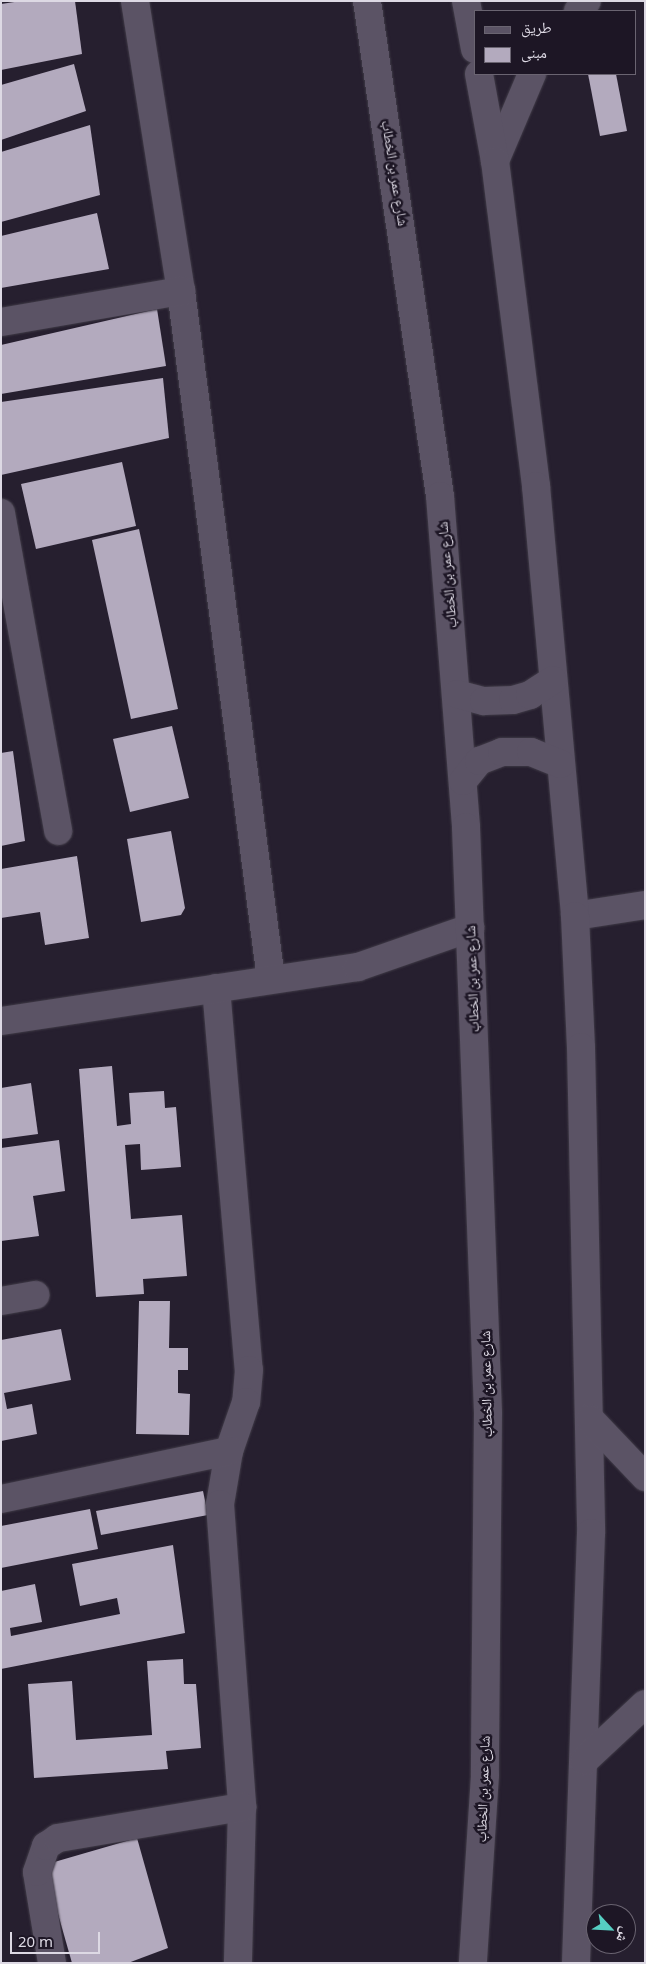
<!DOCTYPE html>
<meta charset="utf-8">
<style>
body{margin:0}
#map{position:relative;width:646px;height:1964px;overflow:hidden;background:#261f2f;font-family:"Noto Sans","Noto Naskh Arabic",sans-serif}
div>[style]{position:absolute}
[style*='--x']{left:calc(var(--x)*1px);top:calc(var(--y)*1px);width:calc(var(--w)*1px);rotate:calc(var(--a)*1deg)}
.building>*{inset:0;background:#b3aabe}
.roads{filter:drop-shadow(0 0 1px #403b47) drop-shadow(0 0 1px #403b47)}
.minor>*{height:28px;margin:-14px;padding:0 14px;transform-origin:14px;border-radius:14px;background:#5b5365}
.tertiary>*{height:28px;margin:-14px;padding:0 14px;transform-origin:14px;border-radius:14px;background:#5b5365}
span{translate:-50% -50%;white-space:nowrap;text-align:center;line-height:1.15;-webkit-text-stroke:5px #1d1625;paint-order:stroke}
.street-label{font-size:14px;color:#ddd9e4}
.frame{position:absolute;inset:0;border:2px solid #ddd9e4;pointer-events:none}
.legend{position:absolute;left:474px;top:10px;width:162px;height:65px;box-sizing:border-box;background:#1d1625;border:1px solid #6a6471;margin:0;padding:6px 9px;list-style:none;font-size:15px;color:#ddd9e4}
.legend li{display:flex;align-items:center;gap:10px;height:25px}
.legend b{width:25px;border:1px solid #6a6471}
.north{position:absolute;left:586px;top:1904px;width:50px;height:50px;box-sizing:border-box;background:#1d1625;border:1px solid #6a6471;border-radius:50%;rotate:115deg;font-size:14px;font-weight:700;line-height:20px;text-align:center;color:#ddd9e4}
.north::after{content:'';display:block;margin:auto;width:18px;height:22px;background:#56cec2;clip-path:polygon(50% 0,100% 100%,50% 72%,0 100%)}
.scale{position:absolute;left:10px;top:1932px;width:90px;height:22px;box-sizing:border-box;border:2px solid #ddd9e4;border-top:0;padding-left:6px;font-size:15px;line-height:18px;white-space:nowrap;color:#ddd9e4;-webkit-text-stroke:4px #1d1625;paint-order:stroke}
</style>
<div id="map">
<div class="building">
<div style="clip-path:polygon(21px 1px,75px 1px,82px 54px,1px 70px,1px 4px)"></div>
<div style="clip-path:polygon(74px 64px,86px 111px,1px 140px,1px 85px)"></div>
<div style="clip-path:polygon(588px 74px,616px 74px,627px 131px,600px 136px)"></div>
<div style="clip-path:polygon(90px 125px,100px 195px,1px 222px,1px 152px)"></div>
<div style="clip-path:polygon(97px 213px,109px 269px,1px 288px,1px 236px)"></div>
<div style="clip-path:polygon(157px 309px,166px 366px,1px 394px,1px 345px)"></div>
<div style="clip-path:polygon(163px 378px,169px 438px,1px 475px,1px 402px)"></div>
<div style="clip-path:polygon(122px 462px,136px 526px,36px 549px,21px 484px)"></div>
<div style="clip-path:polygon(139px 529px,178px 709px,131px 719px,92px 540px)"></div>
<div style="clip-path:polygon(172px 726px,189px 798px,130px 812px,113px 739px)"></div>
<div style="clip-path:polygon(13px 751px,25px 841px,1px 846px,1px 753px)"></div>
<div style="clip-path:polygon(171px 831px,185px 908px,181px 915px,141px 922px,127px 839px)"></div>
<div style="clip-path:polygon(77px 856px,89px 938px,45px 945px,40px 912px,1px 918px,1px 869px)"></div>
<div style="clip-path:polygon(112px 1066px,117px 1126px,131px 1124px,129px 1093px,164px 1091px,165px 1108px,176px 1107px,181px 1167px,141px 1170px,140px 1144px,125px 1145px,131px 1219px,182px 1215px,187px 1276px,143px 1279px,144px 1294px,96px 1297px,79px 1069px)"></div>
<div style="clip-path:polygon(31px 1083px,38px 1134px,1px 1139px,1px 1088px)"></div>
<div style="clip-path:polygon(59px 1140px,65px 1191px,33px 1196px,39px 1236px,1px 1241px,1px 1148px)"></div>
<div style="clip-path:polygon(139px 1301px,170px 1301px,169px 1348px,188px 1348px,188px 1370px,178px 1370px,178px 1393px,190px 1394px,189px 1435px,136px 1434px)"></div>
<div style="clip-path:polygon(61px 1329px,71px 1380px,4px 1393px,7px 1409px,32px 1404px,37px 1434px,1px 1441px,1px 1340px)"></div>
<div style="clip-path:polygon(203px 1491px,208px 1515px,101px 1535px,96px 1511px)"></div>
<div style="clip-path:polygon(90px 1509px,98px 1549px,1px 1568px,1px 1526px)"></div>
<div style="clip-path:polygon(173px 1545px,185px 1633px,1px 1669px,1px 1591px,35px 1584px,42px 1622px,10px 1628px,11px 1636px,120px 1614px,117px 1598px,80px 1606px,72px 1564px)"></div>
<div style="clip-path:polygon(183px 1659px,184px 1684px,196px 1684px,201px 1748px,166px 1751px,168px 1769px,34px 1778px,28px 1684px,72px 1681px,76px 1740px,152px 1735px,147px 1661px)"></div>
<div style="clip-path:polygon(137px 1838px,168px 1948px,128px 1963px,72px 1963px,44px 1865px)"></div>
</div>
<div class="roads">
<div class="minor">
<div style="--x:135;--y:1;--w:294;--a:81"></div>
<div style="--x:181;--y:291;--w:694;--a:82.55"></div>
<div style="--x:578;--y:11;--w:13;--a:-48"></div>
<div style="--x:495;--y:161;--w:95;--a:-67"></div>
<div style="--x:1;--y:322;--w:183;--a:-9.8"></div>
<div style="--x:1;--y:513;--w:323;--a:79.8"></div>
<div style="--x:575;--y:916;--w:71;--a:-8.9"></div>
<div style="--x:216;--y:988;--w:383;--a:85.1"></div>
<div style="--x:249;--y:1370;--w:32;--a:95"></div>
<div style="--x:246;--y:1402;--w:52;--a:109.1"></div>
<div style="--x:229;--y:1451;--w:54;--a:99.6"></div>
<div style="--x:220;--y:1504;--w:304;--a:85.8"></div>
<div style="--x:242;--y:1807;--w:156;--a:91.5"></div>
<div style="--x:1;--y:1021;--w:361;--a:-8.6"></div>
<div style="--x:358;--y:967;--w:119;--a:-19.2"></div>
<div style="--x:1;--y:1301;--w:35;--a:-10"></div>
<div style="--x:1;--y:1499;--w:233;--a:-11.9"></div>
<div style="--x:52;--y:1963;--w:92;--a:-99.4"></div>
<div style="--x:37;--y:1872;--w:28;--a:-71"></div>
<div style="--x:46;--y:1846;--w:14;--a:-34"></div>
<div style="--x:58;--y:1838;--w:187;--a:-9.6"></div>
</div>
<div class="tertiary">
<div style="--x:367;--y:1;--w:500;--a:81.61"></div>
<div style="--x:440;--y:496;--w:332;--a:85.5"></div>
<div style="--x:466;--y:827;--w:586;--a:87.85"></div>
<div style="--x:488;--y:1413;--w:362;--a:90.5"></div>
<div style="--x:485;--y:1775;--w:188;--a:93.7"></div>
<div style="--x:466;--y:1;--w:49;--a:79.4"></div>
<div style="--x:479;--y:74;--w:88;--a:79.6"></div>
<div style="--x:495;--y:161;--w:328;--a:82.8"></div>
<div style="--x:536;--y:486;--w:432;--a:84.8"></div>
<div style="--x:575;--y:916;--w:131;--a:87.4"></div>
<div style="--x:581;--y:1047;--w:486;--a:88.8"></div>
<div style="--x:591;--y:1533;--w:430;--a:92"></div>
<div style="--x:457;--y:694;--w:28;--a:15"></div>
<div style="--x:484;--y:701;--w:29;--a:-2"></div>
<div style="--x:513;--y:700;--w:18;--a:-16"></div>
<div style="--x:530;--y:695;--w:27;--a:-33"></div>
<div style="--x:463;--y:781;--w:26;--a:-51"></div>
<div style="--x:479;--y:761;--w:25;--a:-21"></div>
<div style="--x:502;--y:752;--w:29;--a:0"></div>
<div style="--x:531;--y:752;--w:32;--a:22"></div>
<div style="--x:590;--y:1419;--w:80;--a:46.5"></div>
<div style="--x:584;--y:1761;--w:83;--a:-43.1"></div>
</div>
</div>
<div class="street-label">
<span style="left:395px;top:173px;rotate:81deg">شارع عمر بن الخطاب</span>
<span style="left:447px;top:575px;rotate:-95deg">شارع عمر بن الخطاب</span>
<span style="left:472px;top:979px;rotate:-92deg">شارع عمر بن الخطاب</span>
<span style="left:486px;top:1384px;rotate:-91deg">شارع عمر بن الخطاب</span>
<span style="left:483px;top:1789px;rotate:-88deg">شارع عمر بن الخطاب</span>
</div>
<div class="frame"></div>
<ul class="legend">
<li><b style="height:6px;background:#5b5365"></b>طريق</li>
<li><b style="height:14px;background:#b3aabe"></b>مبنى</li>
</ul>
<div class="north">ش</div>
<div class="scale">20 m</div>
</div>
